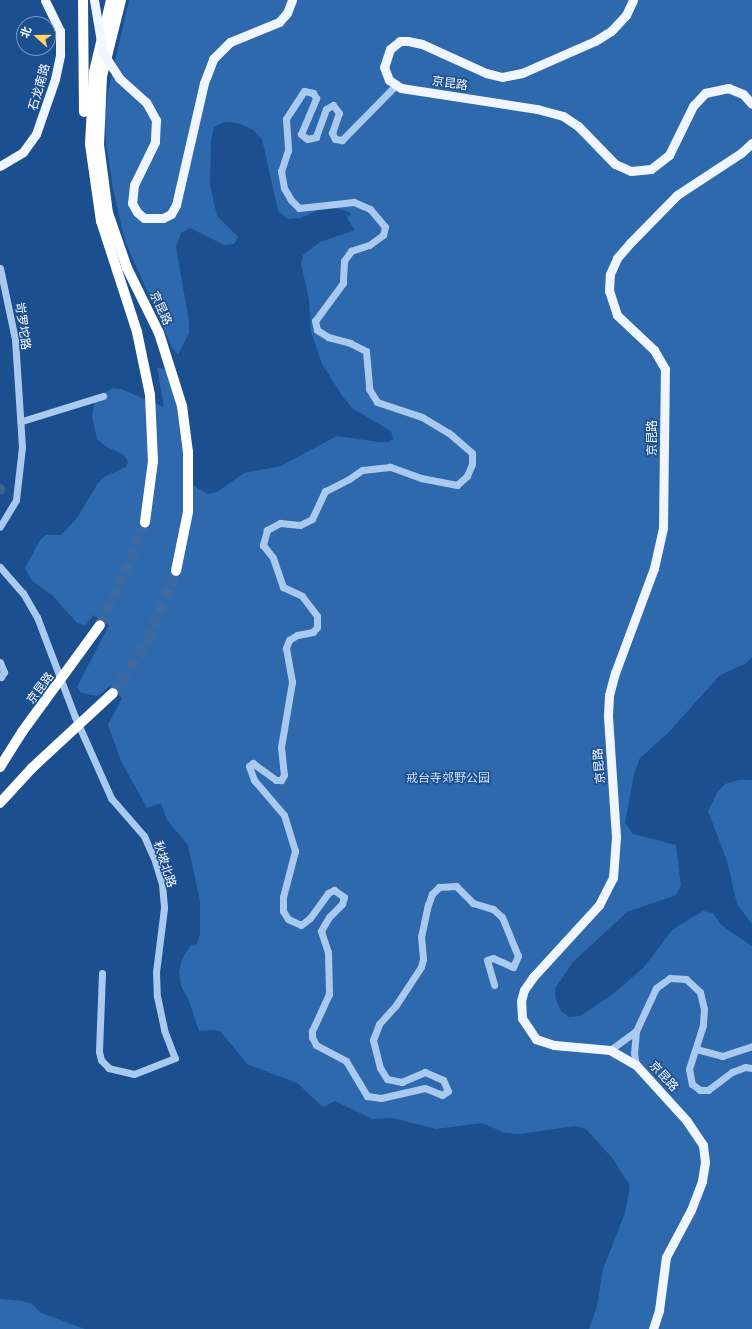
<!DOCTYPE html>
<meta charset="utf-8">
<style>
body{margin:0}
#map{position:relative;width:752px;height:1329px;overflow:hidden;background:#1b4f8f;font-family:Manrope,"Noto Sans SC",sans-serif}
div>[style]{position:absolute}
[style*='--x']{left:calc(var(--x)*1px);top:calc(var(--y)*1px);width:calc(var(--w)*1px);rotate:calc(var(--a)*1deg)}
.green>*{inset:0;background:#2e69ad}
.river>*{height:10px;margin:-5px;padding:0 5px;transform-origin:5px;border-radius:5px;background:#3c6290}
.highway-tunnel>*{height:10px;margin-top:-5px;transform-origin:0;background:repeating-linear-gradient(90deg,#3d69a0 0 10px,transparent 0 15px)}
.minor>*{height:7px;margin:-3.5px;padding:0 3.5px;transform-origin:3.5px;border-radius:3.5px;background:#a9c9ee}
.major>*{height:9px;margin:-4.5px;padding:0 4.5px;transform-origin:4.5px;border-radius:4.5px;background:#f0f6ff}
.highway>*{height:10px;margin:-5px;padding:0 5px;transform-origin:5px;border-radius:5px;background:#fff}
.major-bridge>*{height:9px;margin:-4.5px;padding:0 4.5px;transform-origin:4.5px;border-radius:4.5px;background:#f0f6ff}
.highway-bridge>*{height:10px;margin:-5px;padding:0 5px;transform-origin:5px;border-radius:5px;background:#fff}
span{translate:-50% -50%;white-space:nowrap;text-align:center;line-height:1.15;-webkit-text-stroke:3px #1b4f8f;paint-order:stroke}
.street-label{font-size:12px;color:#fff}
.park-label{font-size:12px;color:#cfe3fa}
.north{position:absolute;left:16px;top:16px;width:40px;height:40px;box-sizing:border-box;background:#1b4f8f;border:1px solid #7695bc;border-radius:50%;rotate:291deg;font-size:11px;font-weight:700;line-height:16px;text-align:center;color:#fff}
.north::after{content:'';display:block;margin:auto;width:14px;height:18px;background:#ffd166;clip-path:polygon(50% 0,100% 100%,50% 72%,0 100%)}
</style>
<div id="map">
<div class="green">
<div style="clip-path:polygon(129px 0,752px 0,752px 657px,745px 664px,720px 675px,668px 733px,640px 758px,634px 774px,625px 823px,633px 834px,676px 845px,681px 886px,676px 895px,627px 912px,573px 962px,555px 989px,556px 1000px,561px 1011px,569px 1017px,580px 1016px,613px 994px,644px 967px,673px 929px,703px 911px,713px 913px,721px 925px,752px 946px,752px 1329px,589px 1329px,597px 1306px,603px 1269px,625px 1213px,630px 1186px,613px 1159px,586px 1129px,575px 1126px,520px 1134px,505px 1133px,482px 1123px,436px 1129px,392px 1118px,372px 1119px,335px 1101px,323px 1107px,297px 1083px,247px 1064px,221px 1032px,214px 1030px,199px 1031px,189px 1001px,181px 986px,179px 972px,182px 959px,191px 945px,197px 944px,200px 934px,200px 901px,188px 845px,167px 820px,161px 803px,147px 808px,121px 761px,108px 725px,122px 698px,111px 685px,98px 696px,81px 693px,77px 687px,109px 625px,93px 615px,86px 625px,77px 623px,53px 596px,32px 581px,25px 568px,40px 540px,46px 535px,61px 535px,77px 518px,98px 483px,104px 477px,126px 467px,128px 462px,124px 455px,105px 446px,97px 439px,92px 417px,95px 399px,113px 388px,121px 389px,164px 407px,157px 368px,165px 369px,175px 396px,184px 448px,183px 472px,194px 486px,208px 494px,217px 492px,244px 473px,281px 466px,337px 436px,379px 442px,388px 442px,393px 439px,391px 431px,352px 408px,343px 397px,322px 364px,311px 332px,309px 299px,301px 264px,303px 255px,320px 242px,355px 230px,346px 217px,351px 215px,349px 212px,334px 208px,319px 210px,300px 218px,288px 219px,278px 211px,262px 139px,253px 130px,238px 123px,224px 122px,214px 127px,211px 141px,210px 185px,217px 216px,238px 237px,234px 244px,224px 245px,190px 228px,181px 233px,176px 247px,189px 321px,189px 333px,178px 355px,173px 349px,125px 241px,113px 189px,106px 143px,105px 116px,108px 92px)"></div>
<div style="clip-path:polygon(739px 780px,752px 780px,752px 924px,737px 904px,727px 861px,708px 811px,717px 793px,725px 784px)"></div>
<div style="clip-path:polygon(0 1299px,23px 1301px,32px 1304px,41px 1313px,85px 1329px,0 1329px)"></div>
</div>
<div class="river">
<div style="--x:0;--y:490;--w:1;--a:-90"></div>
</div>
<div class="highway-tunnel">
<div style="--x:100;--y:625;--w:58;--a:-64.3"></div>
<div style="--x:125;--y:573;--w:55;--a:-68.6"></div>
<div style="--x:113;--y:693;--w:64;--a:-56.6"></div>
<div style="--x:148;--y:640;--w:74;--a:-67.9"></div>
</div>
<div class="minor">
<div style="--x:395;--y:86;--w:76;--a:134.5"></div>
<div style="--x:342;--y:140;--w:7;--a:-172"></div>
<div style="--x:335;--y:139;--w:7;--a:-117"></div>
<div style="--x:332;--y:133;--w:21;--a:-71"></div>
<div style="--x:339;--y:113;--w:10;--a:-127"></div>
<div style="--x:333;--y:105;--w:8;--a:150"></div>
<div style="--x:326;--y:109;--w:30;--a:110"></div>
<div style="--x:316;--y:137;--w:9;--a:167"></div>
<div style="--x:307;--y:139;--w:8;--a:-140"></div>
<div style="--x:301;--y:134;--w:39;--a:-67"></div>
<div style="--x:316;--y:98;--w:6;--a:-121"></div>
<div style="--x:313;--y:93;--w:9;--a:-167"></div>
<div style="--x:304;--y:91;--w:33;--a:123"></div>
<div style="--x:286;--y:119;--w:31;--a:86"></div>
<div style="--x:288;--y:150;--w:22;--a:108"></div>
<div style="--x:281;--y:171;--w:17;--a:80"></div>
<div style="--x:284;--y:188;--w:14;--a:60"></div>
<div style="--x:291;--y:200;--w:11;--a:45"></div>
<div style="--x:299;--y:208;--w:55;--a:-6.2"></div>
<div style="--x:354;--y:202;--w:17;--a:24"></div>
<div style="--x:370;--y:209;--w:23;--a:50"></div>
<div style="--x:385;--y:227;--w:8;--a:104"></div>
<div style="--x:383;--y:235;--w:17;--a:144"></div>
<div style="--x:369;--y:245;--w:19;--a:162"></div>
<div style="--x:351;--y:251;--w:12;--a:125"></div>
<div style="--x:344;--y:261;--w:22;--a:93"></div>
<div style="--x:343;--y:283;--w:47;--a:126.4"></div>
<div style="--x:315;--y:321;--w:9;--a:77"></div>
<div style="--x:317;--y:330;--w:13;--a:32"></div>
<div style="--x:328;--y:337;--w:23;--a:15"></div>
<div style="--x:350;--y:343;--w:18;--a:27"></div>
<div style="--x:366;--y:351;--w:38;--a:85"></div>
<div style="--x:369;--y:389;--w:15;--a:58"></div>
<div style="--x:377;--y:402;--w:47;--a:18.4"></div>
<div style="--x:422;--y:417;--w:31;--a:31"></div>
<div style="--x:449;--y:433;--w:30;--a:41"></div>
<div style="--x:472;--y:453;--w:11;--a:90"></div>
<div style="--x:472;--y:464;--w:13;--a:113"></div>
<div style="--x:467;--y:476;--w:13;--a:138"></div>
<div style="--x:457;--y:485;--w:37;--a:-169"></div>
<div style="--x:421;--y:478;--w:33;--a:-160"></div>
<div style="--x:390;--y:467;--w:28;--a:174"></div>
<div style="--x:362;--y:470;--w:16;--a:145"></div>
<div style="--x:349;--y:479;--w:27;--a:153"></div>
<div style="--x:325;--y:491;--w:31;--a:115"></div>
<div style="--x:312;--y:519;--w:13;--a:153"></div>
<div style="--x:300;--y:525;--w:20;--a:-174"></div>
<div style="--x:280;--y:523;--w:15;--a:152"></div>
<div style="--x:267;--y:530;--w:16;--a:105"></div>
<div style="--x:263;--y:545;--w:16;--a:52"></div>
<div style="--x:273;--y:558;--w:31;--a:71"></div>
<div style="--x:283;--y:587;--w:21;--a:25"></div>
<div style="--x:302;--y:596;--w:25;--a:53"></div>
<div style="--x:317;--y:616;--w:11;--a:90"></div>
<div style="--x:317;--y:627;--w:6;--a:129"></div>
<div style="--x:313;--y:632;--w:16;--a:169"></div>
<div style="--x:297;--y:635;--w:9;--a:148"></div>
<div style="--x:289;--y:640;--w:9;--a:111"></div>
<div style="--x:286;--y:648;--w:35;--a:80"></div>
<div style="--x:292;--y:682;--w:66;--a:99.6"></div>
<div style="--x:281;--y:747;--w:28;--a:84"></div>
<div style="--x:284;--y:775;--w:6;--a:121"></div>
<div style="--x:281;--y:780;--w:5;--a:180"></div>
<div style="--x:276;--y:780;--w:29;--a:-144"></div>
<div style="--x:253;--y:763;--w:5;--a:143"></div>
<div style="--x:249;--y:766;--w:15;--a:70"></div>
<div style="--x:254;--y:780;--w:46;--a:49.4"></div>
<div style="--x:284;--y:815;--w:38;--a:73"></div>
<div style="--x:295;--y:851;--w:48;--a:104.6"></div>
<div style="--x:283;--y:897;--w:14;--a:90"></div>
<div style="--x:283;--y:911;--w:9;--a:58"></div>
<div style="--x:288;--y:919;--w:14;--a:25"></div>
<div style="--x:301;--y:925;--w:11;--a:-38"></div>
<div style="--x:310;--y:918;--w:31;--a:-54"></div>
<div style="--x:328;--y:893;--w:7;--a:-27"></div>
<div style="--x:334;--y:890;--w:12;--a:35"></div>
<div style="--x:344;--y:897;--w:7;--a:106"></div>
<div style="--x:342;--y:904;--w:18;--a:135"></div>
<div style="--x:329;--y:917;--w:16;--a:120"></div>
<div style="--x:321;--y:931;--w:22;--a:72"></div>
<div style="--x:328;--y:952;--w:42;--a:88.6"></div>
<div style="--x:329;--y:994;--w:41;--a:114.7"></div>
<div style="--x:312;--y:1031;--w:6;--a:90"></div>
<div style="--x:312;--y:1037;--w:9;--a:63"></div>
<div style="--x:316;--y:1045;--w:34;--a:28"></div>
<div style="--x:346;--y:1061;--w:41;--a:59"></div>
<div style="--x:367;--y:1096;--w:14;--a:8"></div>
<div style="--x:381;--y:1098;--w:45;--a:-12.8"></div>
<div style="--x:425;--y:1088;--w:18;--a:22"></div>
<div style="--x:442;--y:1095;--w:7;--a:-34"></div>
<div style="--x:448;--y:1091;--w:12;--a:-114"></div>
<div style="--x:443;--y:1080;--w:20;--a:-156"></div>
<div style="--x:425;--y:1072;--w:25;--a:157"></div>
<div style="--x:402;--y:1082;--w:15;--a:-169"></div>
<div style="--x:387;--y:1079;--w:13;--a:-122"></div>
<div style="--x:380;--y:1068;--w:29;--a:-104"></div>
<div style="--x:373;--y:1040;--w:17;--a:-69"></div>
<div style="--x:379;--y:1024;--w:25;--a:-48"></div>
<div style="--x:396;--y:1005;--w:45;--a:-56.7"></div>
<div style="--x:421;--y:967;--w:8;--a:-76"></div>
<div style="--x:423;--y:959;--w:22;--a:-95"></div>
<div style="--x:421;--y:937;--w:33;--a:-78"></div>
<div style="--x:428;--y:905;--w:12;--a:-70"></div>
<div style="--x:432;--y:894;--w:10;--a:-45"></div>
<div style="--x:439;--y:887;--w:17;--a:-3"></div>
<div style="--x:456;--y:886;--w:24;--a:45"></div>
<div style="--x:473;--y:903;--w:21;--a:17"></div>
<div style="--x:493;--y:909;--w:12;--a:42"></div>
<div style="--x:502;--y:917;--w:42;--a:67.7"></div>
<div style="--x:518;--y:956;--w:12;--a:114"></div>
<div style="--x:513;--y:967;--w:22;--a:-156"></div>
<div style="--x:493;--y:958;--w:6;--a:162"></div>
<div style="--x:487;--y:960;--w:26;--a:74"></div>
<div style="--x:0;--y:268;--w:73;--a:78.1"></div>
<div style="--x:15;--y:339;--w:108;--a:86.3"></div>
<div style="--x:22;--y:447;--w:53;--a:96.5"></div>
<div style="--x:16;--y:500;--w:31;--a:121"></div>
<div style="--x:22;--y:421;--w:85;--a:-17.2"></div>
<div style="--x:0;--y:567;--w:35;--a:49"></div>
<div style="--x:23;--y:593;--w:28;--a:60"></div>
<div style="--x:37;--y:617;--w:107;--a:69.2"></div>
<div style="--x:75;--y:717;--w:89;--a:66"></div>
<div style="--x:111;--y:798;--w:50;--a:49"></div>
<div style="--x:144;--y:836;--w:24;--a:66"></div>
<div style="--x:154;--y:858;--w:27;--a:73"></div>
<div style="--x:162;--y:884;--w:24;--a:85"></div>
<div style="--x:164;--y:908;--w:64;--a:97.1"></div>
<div style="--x:156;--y:972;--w:24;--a:88"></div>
<div style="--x:157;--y:996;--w:35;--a:78"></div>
<div style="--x:164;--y:1030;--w:30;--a:69"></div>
<div style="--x:175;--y:1058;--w:44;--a:158.7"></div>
<div style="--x:134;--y:1074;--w:26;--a:-167"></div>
<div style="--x:109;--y:1068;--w:11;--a:-135"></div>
<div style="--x:101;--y:1060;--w:9;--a:-103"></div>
<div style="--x:99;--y:1051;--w:78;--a:-87.8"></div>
<div style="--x:0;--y:662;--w:11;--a:68"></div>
<div style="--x:4;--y:672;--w:6;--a:121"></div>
<div style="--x:636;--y:1031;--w:47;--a:-65.1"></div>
<div style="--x:656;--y:988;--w:17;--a:-36"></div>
<div style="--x:670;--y:978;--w:16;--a:4"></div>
<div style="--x:686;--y:979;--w:19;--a:43"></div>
<div style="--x:700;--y:992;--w:17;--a:77"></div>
<div style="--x:704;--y:1009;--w:16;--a:94"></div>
<div style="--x:703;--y:1025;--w:46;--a:107.7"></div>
<div style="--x:689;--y:1069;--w:15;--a:79"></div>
<div style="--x:692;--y:1084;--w:10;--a:37"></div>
<div style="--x:700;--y:1090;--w:8;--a:0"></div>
<div style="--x:708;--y:1090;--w:30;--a:-37"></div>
<div style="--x:732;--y:1072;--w:14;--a:-21"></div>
<div style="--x:745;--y:1067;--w:7;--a:8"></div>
<div style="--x:696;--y:1049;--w:27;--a:15"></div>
<div style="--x:722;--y:1056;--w:32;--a:-18"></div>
<div style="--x:610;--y:1050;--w:32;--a:-36"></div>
<div style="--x:636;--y:1031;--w:22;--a:95"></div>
<div style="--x:634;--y:1053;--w:12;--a:81"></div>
</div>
<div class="major">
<div style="--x:633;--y:0;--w:17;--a:115"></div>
<div style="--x:626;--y:15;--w:22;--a:133"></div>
<div style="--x:611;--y:31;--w:19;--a:148"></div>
<div style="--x:595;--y:41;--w:80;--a:156.3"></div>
<div style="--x:522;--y:73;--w:20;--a:169"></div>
<div style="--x:502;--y:77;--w:16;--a:-166"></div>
<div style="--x:486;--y:73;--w:70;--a:-155.6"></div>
<div style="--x:422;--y:44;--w:14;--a:-168"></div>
<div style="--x:408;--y:41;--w:8;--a:180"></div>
<div style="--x:400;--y:41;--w:13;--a:141"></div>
<div style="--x:390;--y:49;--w:19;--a:108"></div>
<div style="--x:384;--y:67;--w:14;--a:69"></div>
<div style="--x:389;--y:80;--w:14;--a:34"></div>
<div style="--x:401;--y:88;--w:138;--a:8.8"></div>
<div style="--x:537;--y:109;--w:27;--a:15"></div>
<div style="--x:563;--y:116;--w:18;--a:34"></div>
<div style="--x:578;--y:126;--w:53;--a:45.8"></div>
<div style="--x:615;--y:164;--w:17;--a:24"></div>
<div style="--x:631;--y:171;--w:20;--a:-6"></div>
<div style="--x:651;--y:169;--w:23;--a:-38"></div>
<div style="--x:669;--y:155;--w:55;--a:-63.9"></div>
<div style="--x:693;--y:106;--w:18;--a:-47"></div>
<div style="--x:705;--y:93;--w:24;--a:-12"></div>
<div style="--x:728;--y:88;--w:16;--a:22"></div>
<div style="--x:743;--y:94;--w:13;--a:48"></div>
<div style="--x:119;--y:78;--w:36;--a:42"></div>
<div style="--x:146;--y:102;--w:21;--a:61"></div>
<div style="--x:156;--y:120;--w:22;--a:93"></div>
<div style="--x:155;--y:142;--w:48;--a:116"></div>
<div style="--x:134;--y:185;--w:18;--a:96"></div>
<div style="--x:132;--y:203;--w:10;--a:61"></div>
<div style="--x:137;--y:212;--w:9;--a:41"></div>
<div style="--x:144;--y:218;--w:19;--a:0"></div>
<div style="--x:163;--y:218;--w:9;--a:-27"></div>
<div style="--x:171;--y:214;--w:10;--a:-61"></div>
<div style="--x:176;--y:205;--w:125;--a:-77.1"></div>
<div style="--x:204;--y:83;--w:26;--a:-69"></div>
<div style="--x:213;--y:59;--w:24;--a:-45"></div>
<div style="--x:230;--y:42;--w:53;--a:-22.2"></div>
<div style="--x:279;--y:22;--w:12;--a:-48"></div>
<div style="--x:287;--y:13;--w:14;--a:-69"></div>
<div style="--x:0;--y:166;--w:27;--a:-31"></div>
<div style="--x:23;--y:152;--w:22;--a:-54"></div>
<div style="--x:36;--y:134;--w:58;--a:-70.9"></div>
<div style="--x:55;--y:79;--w:25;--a:-78"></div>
<div style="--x:60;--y:55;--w:24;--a:-90"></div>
<div style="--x:60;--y:31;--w:34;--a:-116"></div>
<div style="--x:653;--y:1329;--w:20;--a:-72"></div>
<div style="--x:659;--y:1310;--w:53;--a:-82.5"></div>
<div style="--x:666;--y:1257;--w:53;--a:-62"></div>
<div style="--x:691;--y:1210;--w:31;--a:-69"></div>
<div style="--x:702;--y:1181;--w:19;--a:-81"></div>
<div style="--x:705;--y:1162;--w:17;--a:-97"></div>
<div style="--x:703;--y:1145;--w:29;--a:-124"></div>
<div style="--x:687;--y:1121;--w:76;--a:-132.3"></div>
<div style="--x:636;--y:1065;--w:30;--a:-150"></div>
<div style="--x:610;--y:1050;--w:56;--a:-174.9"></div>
<div style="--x:554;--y:1045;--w:19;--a:-162"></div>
<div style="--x:536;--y:1039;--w:25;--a:-124"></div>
<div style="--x:522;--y:1018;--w:17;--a:-93"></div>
<div style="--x:521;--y:1001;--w:11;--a:-75"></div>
<div style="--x:524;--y:990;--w:16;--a:-55"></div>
<div style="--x:533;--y:977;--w:98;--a:-47.5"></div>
<div style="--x:599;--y:905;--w:30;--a:-63"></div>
<div style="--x:613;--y:878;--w:41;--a:-85.8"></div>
<div style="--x:616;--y:837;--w:122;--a:-93.8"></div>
<div style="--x:608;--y:715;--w:20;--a:-87"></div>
<div style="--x:609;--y:695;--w:23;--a:-75"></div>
<div style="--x:615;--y:673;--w:112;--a:-69.6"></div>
<div style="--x:654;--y:568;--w:41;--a:-77.3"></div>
<div style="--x:663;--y:528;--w:159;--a:-89.3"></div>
<div style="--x:665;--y:369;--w:22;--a:-120"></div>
<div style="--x:654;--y:350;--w:51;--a:-136.6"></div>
<div style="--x:617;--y:315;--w:25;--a:-108"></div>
<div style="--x:609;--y:291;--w:17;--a:-87"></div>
<div style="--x:610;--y:274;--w:17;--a:-66"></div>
<div style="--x:617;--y:258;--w:20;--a:-49"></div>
<div style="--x:630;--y:243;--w:67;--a:-45.6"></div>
<div style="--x:677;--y:195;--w:77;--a:-33.3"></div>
<div style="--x:741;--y:153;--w:15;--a:-42"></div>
</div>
<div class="highway">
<div style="--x:83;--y:0;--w:112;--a:89.5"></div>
<div style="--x:111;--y:0;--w:74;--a:103.3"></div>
<div style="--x:94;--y:72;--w:72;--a:93.2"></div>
<div style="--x:90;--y:144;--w:78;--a:81.9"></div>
<div style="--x:101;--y:221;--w:117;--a:72"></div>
<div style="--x:137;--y:332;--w:64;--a:78.3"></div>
<div style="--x:150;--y:395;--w:66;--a:87.4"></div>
<div style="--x:153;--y:461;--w:62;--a:97.5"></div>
<div style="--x:121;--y:0;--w:78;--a:104"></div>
<div style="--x:102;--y:76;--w:69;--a:92.5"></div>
<div style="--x:99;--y:145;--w:69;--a:82.5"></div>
<div style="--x:108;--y:213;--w:58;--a:70.9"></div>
<div style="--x:127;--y:268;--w:72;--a:63.8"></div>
<div style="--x:159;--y:333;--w:77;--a:72.5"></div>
<div style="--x:182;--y:406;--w:46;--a:82.6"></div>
<div style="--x:188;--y:452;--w:60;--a:90"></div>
<div style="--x:188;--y:512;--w:60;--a:101.5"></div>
<div style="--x:0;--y:767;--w:41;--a:-57.8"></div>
<div style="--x:0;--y:803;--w:47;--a:-47.6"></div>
</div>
<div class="major-bridge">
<div style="--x:94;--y:0;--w:54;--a:80.4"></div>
<div style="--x:103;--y:53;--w:30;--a:57"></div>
</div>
<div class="highway-bridge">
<div style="--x:22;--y:732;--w:132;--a:-53.9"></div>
<div style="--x:32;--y:768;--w:110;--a:-42.8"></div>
</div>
<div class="street-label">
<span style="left:450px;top:83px;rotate:8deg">京昆路</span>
<span style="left:39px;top:87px;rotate:-74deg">石龙南路</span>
<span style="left:161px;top:308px;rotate:65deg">京昆路</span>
<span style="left:23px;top:326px;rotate:82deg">岢罗坨路</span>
<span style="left:652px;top:438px;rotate:-90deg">京昆路</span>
<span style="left:40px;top:688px;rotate:-53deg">京昆路</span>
<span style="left:599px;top:766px;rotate:-95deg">京昆路</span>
<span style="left:165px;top:864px;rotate:72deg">秋坡北路</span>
<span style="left:664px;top:1076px;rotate:47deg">京昆路</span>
</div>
<div class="park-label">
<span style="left:448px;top:778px">戒台寺郊野公园</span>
</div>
<div class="north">北</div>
</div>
